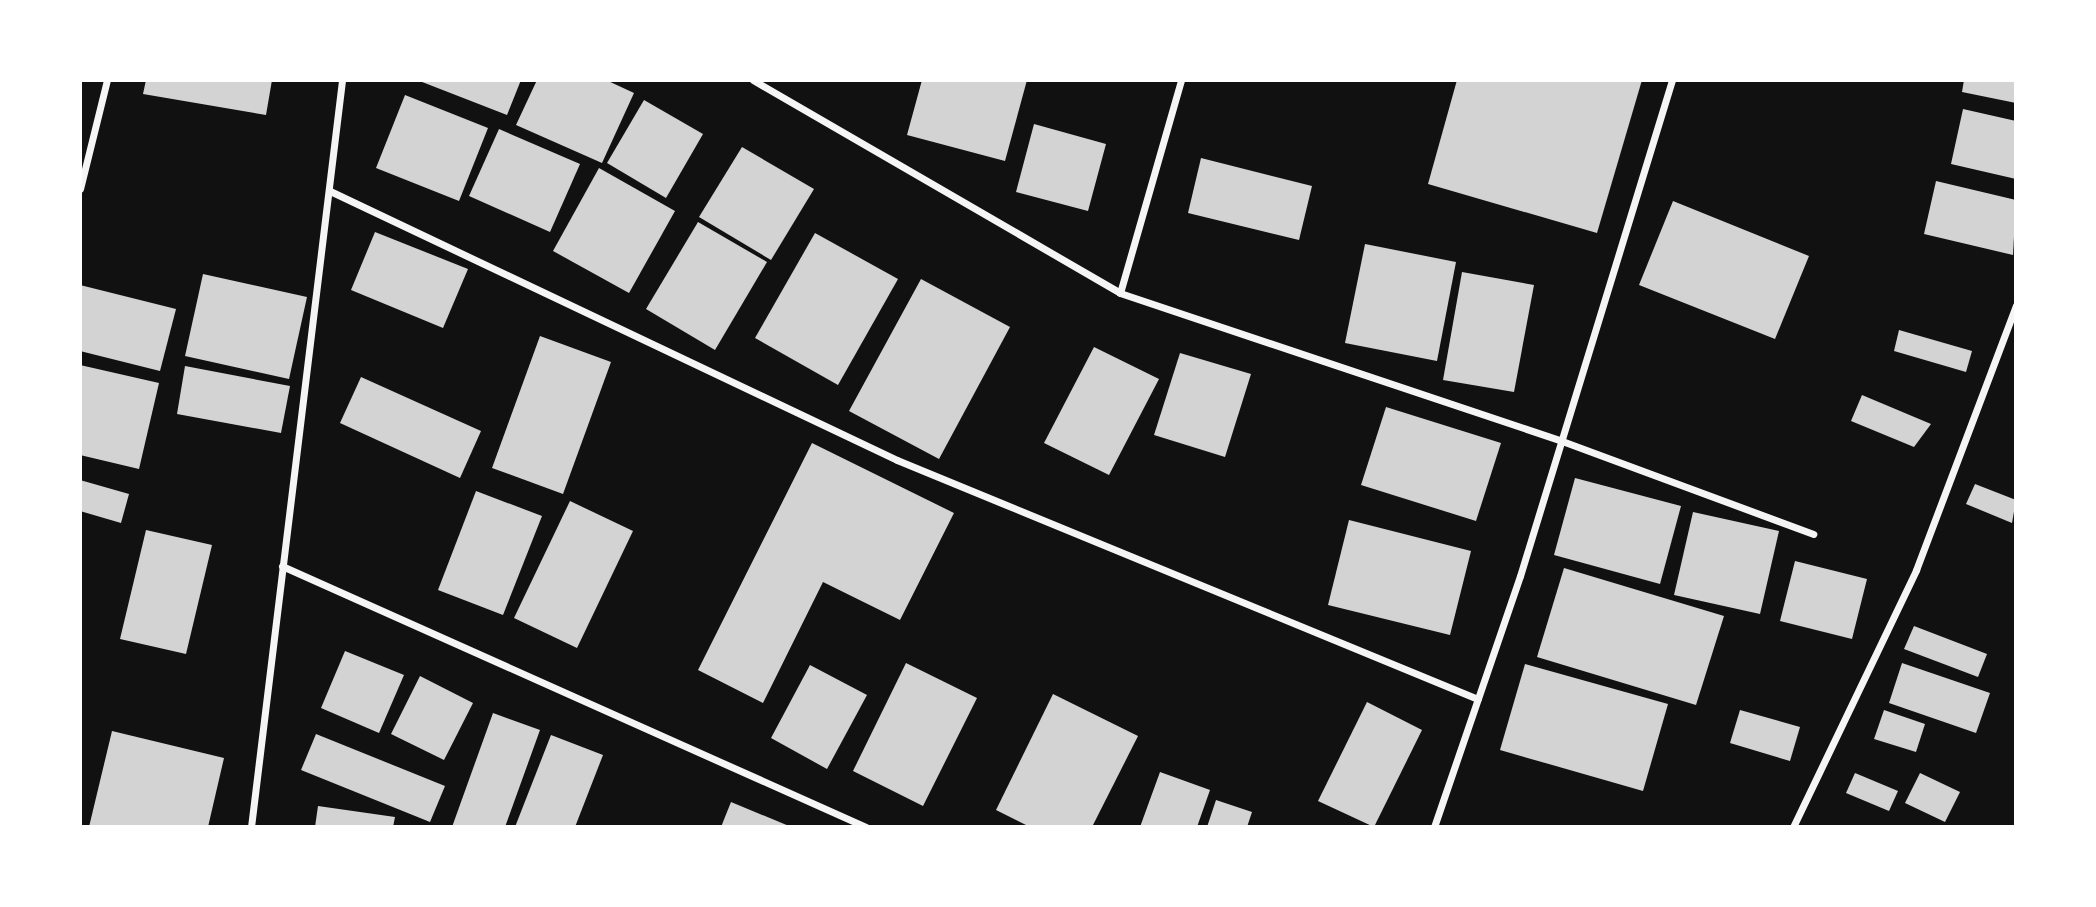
<!DOCTYPE html>
<style>
body{margin:0}
#map{position:relative;width:2096px;height:907px;overflow:hidden;background:#111;font-family:"Open Sans",sans-serif}
div>[style]{position:absolute}
[style*='--x']{left:calc(var(--x)*1px);top:calc(var(--y)*1px);width:calc(var(--w)*1px);rotate:calc(var(--a)*1deg)}
.building>*{inset:0;background:#d3d3d3}
.minor>*{height:7px;margin:-3.5px;padding:0 3.5px;transform-origin:3.5px;border-radius:3.5px;background:#f5f5f5}
span{translate:-50% -50%;white-space:nowrap;text-align:center;line-height:1.15;-webkit-text-stroke:5px #fff;paint-order:stroke}
.frame{position:absolute;inset:0;border:82px solid #fff;pointer-events:none}
</style>
<div id="map">
<div class="building">
<div style="clip-path:polygon(146px 80px,272px 80px,266px 115px,143px 94px)"></div>
<div style="clip-path:polygon(417px 80px,521px 80px,507px 115px)"></div>
<div style="clip-path:polygon(537px 80px,606px 80px,634px 93px,602px 163px,516px 125px)"></div>
<div style="clip-path:polygon(922px 80px,1027px 80px,1005px 161px,907px 135px)"></div>
<div style="clip-path:polygon(1457px 80px,1642px 80px,1597px 233px,1428px 184px)"></div>
<div style="clip-path:polygon(1964px 80px,2016px 80px,2016px 103px,1962px 92px)"></div>
<div style="clip-path:polygon(405px 95px,488px 128px,459px 201px,376px 168px)"></div>
<div style="clip-path:polygon(644px 100px,703px 134px,666px 198px,607px 163px)"></div>
<div style="clip-path:polygon(1963px 109px,2016px 121px,2016px 179px,1951px 164px)"></div>
<div style="clip-path:polygon(1034px 124px,1106px 144px,1088px 211px,1016px 192px)"></div>
<div style="clip-path:polygon(499px 129px,580px 164px,550px 232px,469px 196px)"></div>
<div style="clip-path:polygon(742px 147px,814px 189px,771px 260px,699px 217px)"></div>
<div style="clip-path:polygon(1201px 158px,1312px 186px,1299px 240px,1188px 213px)"></div>
<div style="clip-path:polygon(599px 168px,675px 211px,629px 293px,553px 251px)"></div>
<div style="clip-path:polygon(1936px 181px,2016px 200px,2013px 255px,1924px 234px)"></div>
<div style="clip-path:polygon(1673px 201px,1809px 256px,1775px 339px,1639px 285px)"></div>
<div style="clip-path:polygon(698px 222px,767px 262px,715px 350px,646px 309px)"></div>
<div style="clip-path:polygon(375px 232px,468px 269px,443px 328px,351px 290px)"></div>
<div style="clip-path:polygon(815px 233px,898px 279px,838px 385px,755px 338px)"></div>
<div style="clip-path:polygon(1365px 244px,1456px 262px,1437px 361px,1345px 343px)"></div>
<div style="clip-path:polygon(1462px 272px,1534px 285px,1514px 392px,1443px 380px)"></div>
<div style="clip-path:polygon(203px 274px,307px 297px,289px 379px,185px 356px)"></div>
<div style="clip-path:polygon(921px 279px,1010px 327px,939px 459px,849px 411px)"></div>
<div style="clip-path:polygon(80px 285px,176px 309px,160px 371px,80px 351px)"></div>
<div style="clip-path:polygon(1899px 330px,1972px 351px,1966px 372px,1894px 351px)"></div>
<div style="clip-path:polygon(540px 336px,611px 362px,563px 494px,492px 468px)"></div>
<div style="clip-path:polygon(1094px 347px,1159px 379px,1109px 475px,1044px 443px)"></div>
<div style="clip-path:polygon(1180px 353px,1251px 374px,1225px 457px,1154px 435px)"></div>
<div style="clip-path:polygon(80px 365px,159px 383px,139px 469px,80px 455px)"></div>
<div style="clip-path:polygon(185px 366px,290px 386px,281px 433px,177px 414px)"></div>
<div style="clip-path:polygon(361px 377px,481px 431px,460px 478px,340px 423px)"></div>
<div style="clip-path:polygon(1862px 395px,1931px 424px,1914px 447px,1851px 421px)"></div>
<div style="clip-path:polygon(1386px 407px,1501px 443px,1476px 521px,1361px 485px)"></div>
<div style="clip-path:polygon(812px 443px,954px 513px,900px 620px,823px 582px,763px 703px,698px 670px)"></div>
<div style="clip-path:polygon(1575px 478px,1681px 506px,1660px 584px,1554px 555px)"></div>
<div style="clip-path:polygon(80px 480px,129px 494px,121px 523px,80px 511px)"></div>
<div style="clip-path:polygon(1975px 484px,2016px 500px,2012px 523px,1966px 504px)"></div>
<div style="clip-path:polygon(476px 491px,542px 516px,503px 615px,438px 590px)"></div>
<div style="clip-path:polygon(570px 501px,633px 531px,577px 648px,514px 618px)"></div>
<div style="clip-path:polygon(1693px 512px,1779px 531px,1760px 614px,1674px 595px)"></div>
<div style="clip-path:polygon(1349px 520px,1471px 551px,1450px 635px,1328px 605px)"></div>
<div style="clip-path:polygon(146px 530px,212px 545px,186px 654px,120px 639px)"></div>
<div style="clip-path:polygon(1795px 561px,1867px 579px,1852px 639px,1780px 621px)"></div>
<div style="clip-path:polygon(1564px 568px,1724px 616px,1696px 705px,1537px 657px)"></div>
<div style="clip-path:polygon(1914px 626px,1987px 654px,1978px 677px,1904px 649px)"></div>
<div style="clip-path:polygon(345px 651px,404px 675px,379px 733px,321px 708px)"></div>
<div style="clip-path:polygon(906px 663px,977px 698px,923px 806px,853px 771px)"></div>
<div style="clip-path:polygon(1902px 663px,1990px 693px,1976px 733px,1889px 703px)"></div>
<div style="clip-path:polygon(1525px 664px,1668px 704px,1643px 791px,1500px 750px)"></div>
<div style="clip-path:polygon(810px 665px,867px 695px,827px 769px,771px 738px)"></div>
<div style="clip-path:polygon(420px 676px,473px 703px,444px 760px,391px 734px)"></div>
<div style="clip-path:polygon(1053px 694px,1138px 736px,1092px 827px,1030px 827px,996px 810px)"></div>
<div style="clip-path:polygon(1367px 702px,1422px 730px,1374px 827px,1318px 801px)"></div>
<div style="clip-path:polygon(1740px 710px,1800px 727px,1790px 761px,1730px 743px)"></div>
<div style="clip-path:polygon(1884px 710px,1925px 724px,1916px 752px,1874px 739px)"></div>
<div style="clip-path:polygon(493px 713px,540px 730px,505px 827px,452px 827px)"></div>
<div style="clip-path:polygon(112px 731px,224px 758px,208px 827px,89px 827px)"></div>
<div style="clip-path:polygon(316px 734px,445px 786px,430px 822px,301px 770px)"></div>
<div style="clip-path:polygon(551px 735px,603px 755px,575px 827px,515px 827px)"></div>
<div style="clip-path:polygon(1160px 772px,1210px 790px,1197px 827px,1140px 827px)"></div>
<div style="clip-path:polygon(1855px 773px,1898px 791px,1889px 811px,1846px 793px)"></div>
<div style="clip-path:polygon(1920px 773px,1960px 792px,1945px 822px,1905px 803px)"></div>
<div style="clip-path:polygon(1216px 800px,1252px 812px,1247px 827px,1207px 827px)"></div>
<div style="clip-path:polygon(731px 802px,789px 826px,789px 827px,721px 827px)"></div>
<div style="clip-path:polygon(318px 806px,395px 817px,393px 827px,315px 827px)"></div>
</div>
<div class="minor">
<div style="--x:753;--y:80;--w:424;--a:30.1"></div>
<div style="--x:1120;--y:293;--w:466;--a:18.5"></div>
<div style="--x:1562;--y:441;--w:268;--a:20.3"></div>
<div style="--x:80;--y:189;--w:112;--a:-76.1"></div>
<div style="--x:330;--y:191;--w:628;--a:25.38"></div>
<div style="--x:897;--y:460;--w:628;--a:22.36"></div>
<div style="--x:1120;--y:293;--w:222;--a:-74"></div>
<div style="--x:282;--y:566;--w:640;--a:24.08"></div>
<div style="--x:251;--y:827;--w:753;--a:-83.05"></div>
<div style="--x:1434;--y:827;--w:265;--a:-71.1"></div>
<div style="--x:1520;--y:576;--w:519;--a:-72.96"></div>
<div style="--x:1793;--y:827;--w:285;--a:-64.4"></div>
<div style="--x:1916;--y:570;--w:283;--a:-69.3"></div>
</div>
<div class="frame"></div>
</div>
